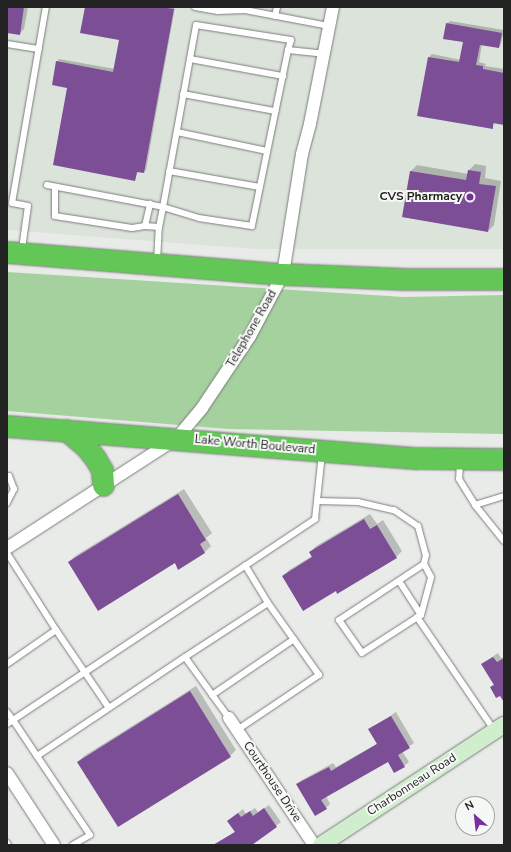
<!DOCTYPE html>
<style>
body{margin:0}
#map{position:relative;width:511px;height:852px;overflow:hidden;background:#e9ebe8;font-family:"Nunito Sans",sans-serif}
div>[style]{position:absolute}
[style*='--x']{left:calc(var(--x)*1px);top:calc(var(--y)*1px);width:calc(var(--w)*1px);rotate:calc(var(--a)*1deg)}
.built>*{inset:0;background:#dbe3da}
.green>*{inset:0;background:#a5d19f}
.shadow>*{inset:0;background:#0003}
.building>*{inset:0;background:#7b4e96}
.roads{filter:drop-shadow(0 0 1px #7b7d7b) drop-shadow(0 0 1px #7b7d7b)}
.lane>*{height:6px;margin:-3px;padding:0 3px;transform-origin:3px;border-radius:3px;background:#fff}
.street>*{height:12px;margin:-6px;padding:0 6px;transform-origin:6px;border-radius:6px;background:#fff}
.secondary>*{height:16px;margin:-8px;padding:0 8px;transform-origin:8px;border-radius:8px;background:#d0eecd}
.highway>*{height:21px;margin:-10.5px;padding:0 10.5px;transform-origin:10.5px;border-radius:10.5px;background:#63c758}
.dots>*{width:11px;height:11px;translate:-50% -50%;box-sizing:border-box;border:2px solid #f6f8f6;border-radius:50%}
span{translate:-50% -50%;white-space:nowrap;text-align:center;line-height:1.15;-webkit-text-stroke:4px #f6f8f6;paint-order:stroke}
.poi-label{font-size:12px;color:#222322;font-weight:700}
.right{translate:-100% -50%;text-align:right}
.street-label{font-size:12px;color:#222322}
.frame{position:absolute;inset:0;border:8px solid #222322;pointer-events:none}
.north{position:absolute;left:455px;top:796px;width:40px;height:40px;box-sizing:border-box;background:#f6f8f6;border:1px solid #a1a3a1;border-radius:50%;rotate:332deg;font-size:11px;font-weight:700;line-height:16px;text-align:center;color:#222322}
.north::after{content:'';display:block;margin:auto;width:14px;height:18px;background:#792ea0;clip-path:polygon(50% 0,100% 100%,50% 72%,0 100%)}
</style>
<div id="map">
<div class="built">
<div style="clip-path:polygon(7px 7px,504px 7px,504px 249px,255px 249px,7px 230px)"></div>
</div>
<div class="green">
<div style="clip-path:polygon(7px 272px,404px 297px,504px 295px,504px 434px,228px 429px,7px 411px)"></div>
</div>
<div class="shadow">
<div style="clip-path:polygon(7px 7px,28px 7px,24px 29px,19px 34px,7px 32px)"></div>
<div style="clip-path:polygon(86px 7px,175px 7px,146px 170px,144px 172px,138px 171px,135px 180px,69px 88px,57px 62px,59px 59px,115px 69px,120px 39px)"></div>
<div style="clip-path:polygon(450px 21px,504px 30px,501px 44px,499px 47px,482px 44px,479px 62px,486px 64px,485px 66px,504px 69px,504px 124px,495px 123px,492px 128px,429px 57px,432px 54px,461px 60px,464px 41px,447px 24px)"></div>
<div style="clip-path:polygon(475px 164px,486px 166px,485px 178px,501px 181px,494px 225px,488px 231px,403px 217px,411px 171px,417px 165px,468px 174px,469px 170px)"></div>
<div style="clip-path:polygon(184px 489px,212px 533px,206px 538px,211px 546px,205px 552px,179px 568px,175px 562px,69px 562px,75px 556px)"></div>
<div style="clip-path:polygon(370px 514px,377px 524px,383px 520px,402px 551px,396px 557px,336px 590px,283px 576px,289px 570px,312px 556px,310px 552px,316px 546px)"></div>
<div style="clip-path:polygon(498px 653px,501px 658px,504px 657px,504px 692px,491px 687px,494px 684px,482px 664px)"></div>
<div style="clip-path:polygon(196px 686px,236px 750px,230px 756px,78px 762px,84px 756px)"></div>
<div style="clip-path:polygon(396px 712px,414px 743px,402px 751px,409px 762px,404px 766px,395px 772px,388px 760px,326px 796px,330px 804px,326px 808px,297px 784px,302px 780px,333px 763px,336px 767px,378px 743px,370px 729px)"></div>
<div style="clip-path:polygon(269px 805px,281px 822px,251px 845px,214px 845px,236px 831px,228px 821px,243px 809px,246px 814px,255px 808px,258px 812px)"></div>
</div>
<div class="building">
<div style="clip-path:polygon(7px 7px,24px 7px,20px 35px,7px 33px)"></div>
<div style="clip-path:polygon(85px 7px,160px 7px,174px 9px,144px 173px,137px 172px,135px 181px,53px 165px,67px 88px,52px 85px,56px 61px,113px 72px,119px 40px,80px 33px)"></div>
<div style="clip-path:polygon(446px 23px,502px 33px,499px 48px,480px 45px,476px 65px,483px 66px,483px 69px,504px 73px,504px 125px,493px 123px,493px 129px,417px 116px,428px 57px,459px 62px,463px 42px,443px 39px)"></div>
<div style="clip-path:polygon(468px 170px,481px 172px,479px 184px,496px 186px,488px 232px,402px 217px,410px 171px,466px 180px)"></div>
<div style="clip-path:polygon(178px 494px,206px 540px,200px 544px,205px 553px,178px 570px,175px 563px,98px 611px,68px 562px)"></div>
<div style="clip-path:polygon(364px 519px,370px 529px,377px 525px,397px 558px,337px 594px,336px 591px,303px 611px,282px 576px,312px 557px,309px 552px)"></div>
<div style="clip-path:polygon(493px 657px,497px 662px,504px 658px,504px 702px,500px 696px,496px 698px,490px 687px,494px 685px,481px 664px)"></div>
<div style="clip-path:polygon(190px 691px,231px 757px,118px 827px,77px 762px)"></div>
<div style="clip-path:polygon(391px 716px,410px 748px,398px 755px,405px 767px,394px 773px,388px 762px,321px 800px,327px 809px,315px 816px,296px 784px,329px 767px,331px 771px,377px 744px,368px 729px)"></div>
<div style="clip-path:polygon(264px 808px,277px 827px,252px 845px,213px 845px,235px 832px,227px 821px,238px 813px,241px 817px,250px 811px,253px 816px)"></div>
</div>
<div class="roads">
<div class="lane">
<div style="--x:195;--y:7;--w:23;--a:10"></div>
<div style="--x:218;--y:11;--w:27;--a:-2"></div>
<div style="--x:245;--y:10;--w:86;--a:10.8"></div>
<div style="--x:275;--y:16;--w:9;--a:-77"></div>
<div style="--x:7;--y:44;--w:32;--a:9"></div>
<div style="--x:288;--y:50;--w:180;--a:101.6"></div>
<div style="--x:252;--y:226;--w:54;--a:-171.4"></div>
<div style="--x:199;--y:218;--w:38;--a:-163"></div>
<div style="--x:163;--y:207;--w:185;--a:-79.7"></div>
<div style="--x:196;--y:25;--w:96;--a:9"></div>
<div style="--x:291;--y:40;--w:10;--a:107"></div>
<div style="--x:288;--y:50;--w:36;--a:6"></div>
<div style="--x:190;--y:59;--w:95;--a:10.4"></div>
<div style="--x:183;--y:94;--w:94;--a:10.5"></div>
<div style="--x:177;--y:132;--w:92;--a:11.9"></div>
<div style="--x:169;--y:171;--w:92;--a:10"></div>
<div style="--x:47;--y:185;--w:118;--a:10.7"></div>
<div style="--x:163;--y:207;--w:20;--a:101"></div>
<div style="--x:159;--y:227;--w:14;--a:-176"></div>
<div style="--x:55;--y:187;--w:29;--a:90"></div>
<div style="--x:55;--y:216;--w:78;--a:8.9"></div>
<div style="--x:132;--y:228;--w:13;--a:-9"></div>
<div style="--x:145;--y:226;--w:23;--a:-77"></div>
<div style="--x:22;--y:249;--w:43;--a:-82.1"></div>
<div style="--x:28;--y:206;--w:16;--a:-169"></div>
<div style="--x:12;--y:203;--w:199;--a:-80.2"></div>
<div style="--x:157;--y:262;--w:35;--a:-87"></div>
<div style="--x:460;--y:462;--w:17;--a:93"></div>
<div style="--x:459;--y:479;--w:31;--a:58"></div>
<div style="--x:7;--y:476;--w:2;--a:0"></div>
<div style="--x:9;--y:476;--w:14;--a:69"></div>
<div style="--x:14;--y:489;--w:16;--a:117"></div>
<div style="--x:504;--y:496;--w:30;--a:163"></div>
<div style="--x:475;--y:505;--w:46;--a:51.1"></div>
<div style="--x:317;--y:501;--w:41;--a:1.4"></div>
<div style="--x:358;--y:502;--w:37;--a:13"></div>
<div style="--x:394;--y:510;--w:29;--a:34"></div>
<div style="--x:418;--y:526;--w:30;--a:75"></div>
<div style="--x:426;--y:555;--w:9;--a:103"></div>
<div style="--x:424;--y:564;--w:102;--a:146.6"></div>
<div style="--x:339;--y:620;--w:40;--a:55.1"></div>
<div style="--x:362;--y:653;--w:70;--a:-32.8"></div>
<div style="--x:421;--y:615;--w:40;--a:-122.9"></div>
<div style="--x:7;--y:553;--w:91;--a:57.5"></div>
<div style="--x:56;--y:630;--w:60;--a:145.2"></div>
<div style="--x:421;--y:615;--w:39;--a:-75"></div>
<div style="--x:431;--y:577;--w:15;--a:-118"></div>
<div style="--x:417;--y:617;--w:137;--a:55.7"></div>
<div style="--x:56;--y:630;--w:94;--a:55.8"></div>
<div style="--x:185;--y:657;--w:99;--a:-33"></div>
<div style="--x:268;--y:603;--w:44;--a:-121.2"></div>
<div style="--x:212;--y:695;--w:99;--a:-34.3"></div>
<div style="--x:7;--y:712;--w:10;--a:53"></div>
<div style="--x:13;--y:720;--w:7;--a:146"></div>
<div style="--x:229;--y:718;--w:75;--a:-125.8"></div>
<div style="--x:185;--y:657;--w:178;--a:146.2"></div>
<div style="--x:37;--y:756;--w:43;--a:-123.7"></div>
<div style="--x:13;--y:720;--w:363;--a:-33.6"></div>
<div style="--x:315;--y:519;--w:66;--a:-83.9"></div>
<div style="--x:237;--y:730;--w:99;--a:-33.9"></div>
<div style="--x:319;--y:675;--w:88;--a:-125.3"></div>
<div style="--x:37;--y:756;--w:95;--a:56.1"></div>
<div style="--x:90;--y:835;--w:20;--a:150"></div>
<div style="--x:7;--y:843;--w:2;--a:63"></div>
</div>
<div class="street">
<div style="--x:7;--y:548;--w:202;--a:-32.9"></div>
<div style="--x:177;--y:438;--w:39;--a:-50"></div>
<div style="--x:202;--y:408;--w:87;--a:-56.3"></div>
<div style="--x:250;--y:336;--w:70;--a:-62"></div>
<div style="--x:283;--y:274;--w:121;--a:-81"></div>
<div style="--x:302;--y:154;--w:31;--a:-75"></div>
<div style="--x:310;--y:124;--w:119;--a:-78.9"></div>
<div style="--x:229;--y:718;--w:153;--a:56.2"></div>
<div style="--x:7;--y:773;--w:86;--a:56.9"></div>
</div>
<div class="secondary">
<div style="--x:321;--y:845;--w:219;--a:-33.3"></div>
</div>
<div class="highway">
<div style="--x:7;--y:252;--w:277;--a:4.6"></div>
<div style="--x:283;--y:274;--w:123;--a:2.3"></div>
<div style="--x:406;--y:279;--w:98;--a:0"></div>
<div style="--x:7;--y:426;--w:411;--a:4.5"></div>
<div style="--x:417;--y:458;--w:87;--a:0.7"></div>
<div style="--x:66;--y:430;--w:26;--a:40"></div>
<div style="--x:86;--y:447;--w:14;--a:51"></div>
<div style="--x:95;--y:458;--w:14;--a:60"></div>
<div style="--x:102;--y:470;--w:15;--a:86"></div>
</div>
</div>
<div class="dots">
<div style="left:470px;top:197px;background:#792ea0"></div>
</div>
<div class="poi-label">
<span class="right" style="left:462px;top:197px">CVS Pharmacy</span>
</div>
<div class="street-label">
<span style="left:252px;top:329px;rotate:-60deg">Telephone Road</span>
<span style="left:255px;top:445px;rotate:5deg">Lake Worth Boulevard</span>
<span style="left:272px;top:782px;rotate:56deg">Courthouse Drive</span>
<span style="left:412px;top:785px;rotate:-33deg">Charbonneau Road</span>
</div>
<div class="frame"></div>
<div class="north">N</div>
</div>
